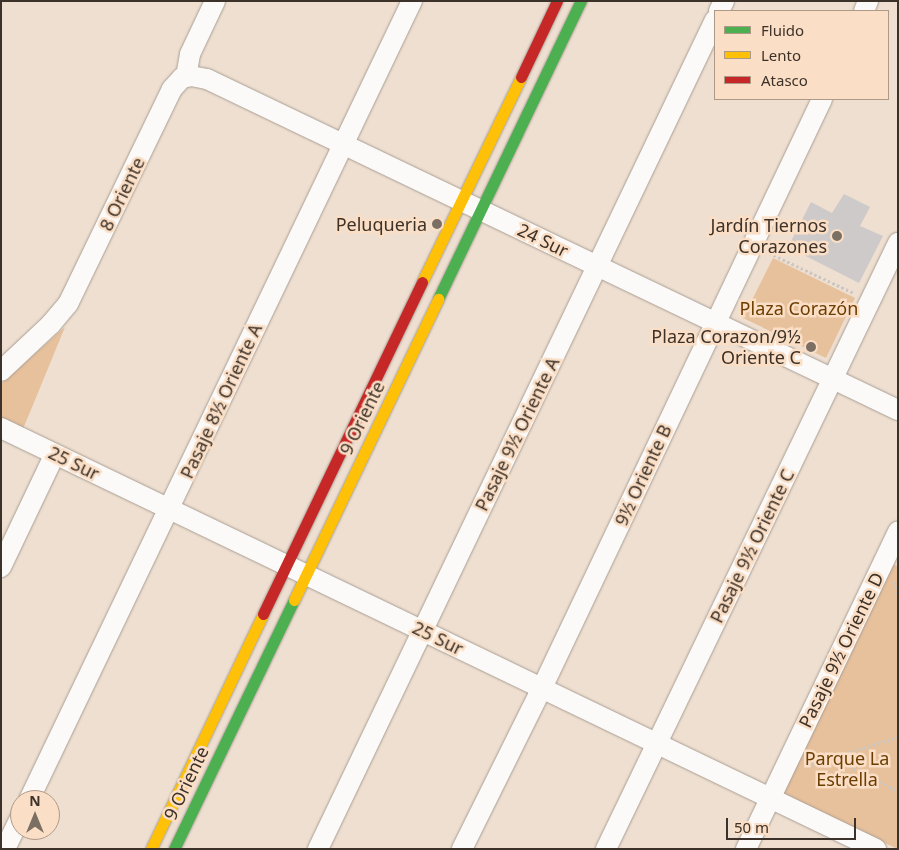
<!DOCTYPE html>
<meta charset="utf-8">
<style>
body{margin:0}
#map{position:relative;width:899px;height:850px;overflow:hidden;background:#eedfd1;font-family:"Noto Sans",sans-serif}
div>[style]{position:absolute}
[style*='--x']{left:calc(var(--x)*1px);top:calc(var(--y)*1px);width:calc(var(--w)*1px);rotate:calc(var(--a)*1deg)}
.green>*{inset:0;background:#e7c09c}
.building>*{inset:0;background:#cdcac9}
.path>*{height:3px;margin-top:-1.5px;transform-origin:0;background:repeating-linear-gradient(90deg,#cbc6c0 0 2.5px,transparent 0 5px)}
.roads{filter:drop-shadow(0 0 1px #a99e93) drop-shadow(0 0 1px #a99e93)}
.street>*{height:20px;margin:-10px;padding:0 10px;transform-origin:10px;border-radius:10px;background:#fcfaf8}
.fast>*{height:11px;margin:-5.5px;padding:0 5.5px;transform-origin:5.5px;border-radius:5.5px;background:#4caf50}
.slow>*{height:11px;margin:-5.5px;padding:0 5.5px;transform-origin:5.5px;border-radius:5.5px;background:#ffc107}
.jam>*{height:11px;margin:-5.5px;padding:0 5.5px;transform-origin:5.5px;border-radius:5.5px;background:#c62828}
.dots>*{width:14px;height:14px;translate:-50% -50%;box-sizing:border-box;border:2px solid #fadec5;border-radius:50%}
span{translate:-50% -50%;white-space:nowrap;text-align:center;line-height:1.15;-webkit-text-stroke:5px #fadec5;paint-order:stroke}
.street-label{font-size:18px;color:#3d3229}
.poi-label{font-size:18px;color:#3d3229}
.right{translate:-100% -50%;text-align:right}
.park-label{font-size:18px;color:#6c3d00}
.frame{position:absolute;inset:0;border:2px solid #3d3229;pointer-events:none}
.legend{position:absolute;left:714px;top:10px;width:175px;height:90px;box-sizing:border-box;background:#fadec5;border:1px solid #ae9987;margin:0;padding:6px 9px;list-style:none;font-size:15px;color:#3d3229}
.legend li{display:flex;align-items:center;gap:10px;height:25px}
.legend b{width:25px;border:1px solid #ae9987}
.north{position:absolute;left:10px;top:790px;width:50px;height:50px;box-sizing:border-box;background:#fadec5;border:1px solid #ae9987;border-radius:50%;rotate:0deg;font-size:14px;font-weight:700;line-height:20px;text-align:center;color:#3d3229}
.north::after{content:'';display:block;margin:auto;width:18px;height:22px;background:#7b6f64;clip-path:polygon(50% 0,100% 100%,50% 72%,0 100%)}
.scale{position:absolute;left:726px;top:818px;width:130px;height:22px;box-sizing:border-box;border:2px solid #3d3229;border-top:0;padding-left:6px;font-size:15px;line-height:18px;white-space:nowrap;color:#3d3229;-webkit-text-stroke:4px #fadec5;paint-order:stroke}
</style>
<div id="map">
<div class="green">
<div style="clip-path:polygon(773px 258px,855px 298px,826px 358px,743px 318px)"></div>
<div style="clip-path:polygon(65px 327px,23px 429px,1px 419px,1px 384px)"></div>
<div style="clip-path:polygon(895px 565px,898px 566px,898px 849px,779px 794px,889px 567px)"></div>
</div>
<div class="building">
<div style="clip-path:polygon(844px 194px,870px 207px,860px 226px,883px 236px,859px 283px,788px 247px,811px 202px,832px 213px)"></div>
</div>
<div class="path">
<div style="--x:769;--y:253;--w:94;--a:25.2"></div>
<div style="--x:894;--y:582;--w:12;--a:70"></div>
<div style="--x:840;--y:755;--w:18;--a:45"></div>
<div style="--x:853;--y:768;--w:51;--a:27.1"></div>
<div style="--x:806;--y:766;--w:96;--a:-17.5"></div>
</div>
<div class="roads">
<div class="street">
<div style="--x:719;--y:11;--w:11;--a:-63"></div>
<div style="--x:864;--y:11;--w:11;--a:-68"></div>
<div style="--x:186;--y:77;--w:23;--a:-80"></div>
<div style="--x:190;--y:54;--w:59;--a:-64.7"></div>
<div style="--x:1;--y:371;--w:69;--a:-43.2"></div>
<div style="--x:51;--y:324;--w:26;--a:-50"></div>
<div style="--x:68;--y:304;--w:239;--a:-64.2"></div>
<div style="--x:172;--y:89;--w:15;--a:-48"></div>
<div style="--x:182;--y:78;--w:9;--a:-13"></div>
<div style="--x:191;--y:76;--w:16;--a:11"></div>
<div style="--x:207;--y:79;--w:766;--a:25.6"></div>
<div style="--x:1;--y:428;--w:971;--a:25.69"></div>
<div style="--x:1;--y:567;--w:125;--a:-64.5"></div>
<div style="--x:29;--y:800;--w:886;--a:-64.39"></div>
<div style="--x:5;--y:849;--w:34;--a:-64"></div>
<div style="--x:318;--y:849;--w:919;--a:-64.41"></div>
<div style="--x:462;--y:849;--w:180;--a:-63.6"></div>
<div style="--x:542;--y:688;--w:652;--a:-64.57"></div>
<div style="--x:606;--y:849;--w:673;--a:-64.27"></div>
<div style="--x:746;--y:849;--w:352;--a:-64.4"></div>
</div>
<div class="fast">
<div style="--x:438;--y:299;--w:331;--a:-64.4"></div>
<div style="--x:174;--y:849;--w:276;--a:-64.3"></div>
</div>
<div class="slow">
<div style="--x:422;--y:282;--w:228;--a:-64.2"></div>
<div style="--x:294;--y:600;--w:334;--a:-64.4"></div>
<div style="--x:151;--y:849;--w:260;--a:-64.5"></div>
</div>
<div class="jam">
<div style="--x:521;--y:77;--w:84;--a:-64.7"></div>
<div style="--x:263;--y:614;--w:368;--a:-64.4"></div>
</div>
</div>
<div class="dots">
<div style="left:437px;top:224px;background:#7b6f64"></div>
<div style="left:837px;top:236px;background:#7b6f64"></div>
<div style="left:811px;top:347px;background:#7b6f64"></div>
</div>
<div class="street-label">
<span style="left:122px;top:194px;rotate:-64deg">8 Oriente</span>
<span style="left:543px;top:240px;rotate:26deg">24 Sur</span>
<span style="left:221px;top:401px;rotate:-65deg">Pasaje 8½ Oriente A</span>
<span style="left:362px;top:418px;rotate:-64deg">9 Oriente</span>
<span style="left:517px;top:434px;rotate:-64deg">Pasaje 9½ Oriente A</span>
<span style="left:74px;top:463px;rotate:26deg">25 Sur</span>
<span style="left:643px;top:475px;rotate:-65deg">9½ Oriente B</span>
<span style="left:752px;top:546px;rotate:-64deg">Pasaje 9½ Oriente C</span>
<span style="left:438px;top:638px;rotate:26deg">25 Sur</span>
<span style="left:841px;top:650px;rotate:-64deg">Pasaje 9½ Oriente D</span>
<span style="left:186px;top:783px;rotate:-64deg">9 Oriente</span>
</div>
<div class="poi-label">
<span class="right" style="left:427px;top:224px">Peluqueria</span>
<span class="right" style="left:827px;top:236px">Jardín Tiernos<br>Corazones</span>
<span class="right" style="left:801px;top:347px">Plaza Corazon/9½<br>Oriente C</span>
</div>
<div class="park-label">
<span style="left:799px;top:308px">Plaza Corazón</span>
<span style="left:847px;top:769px">Parque La<br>Estrella</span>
</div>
<div class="frame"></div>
<ul class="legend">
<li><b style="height:6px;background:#4caf50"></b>Fluido</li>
<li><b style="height:6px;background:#ffc107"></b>Lento</li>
<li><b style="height:6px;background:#c62828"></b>Atasco</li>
</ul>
<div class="north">N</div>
<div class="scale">50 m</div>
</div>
